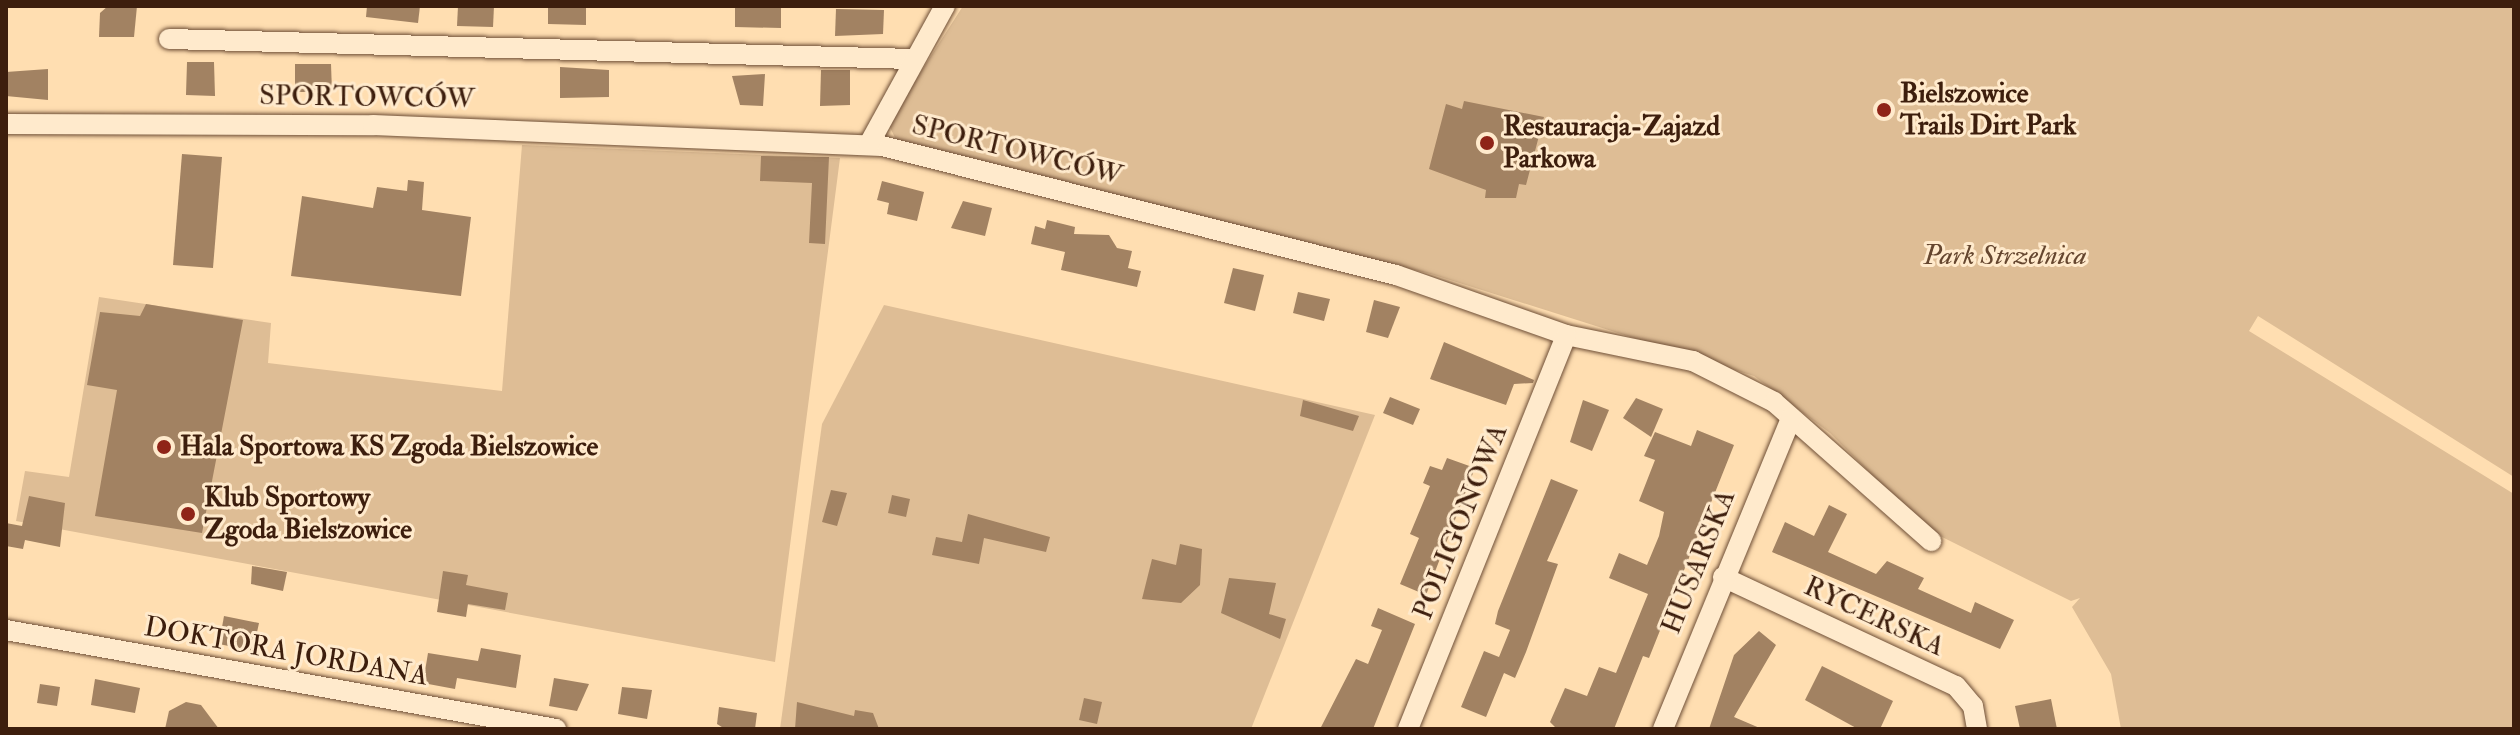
<!DOCTYPE html>
<meta charset="utf-8">
<style>
body{margin:0}
#map{position:relative;width:2520px;height:735px;overflow:hidden;background:#ffdeb1;font-family:"IM FELL Double Pica",serif}
div>[style]{position:absolute}
[style*='--x']{left:calc(var(--x)*1px);top:calc(var(--y)*1px);width:calc(var(--w)*1px);rotate:calc(var(--a)*1deg)}
.green>*{inset:0;background:#debd95}
.building>*{inset:0;background:#a28262}
.roads{filter:drop-shadow(0 0 2px #6e4e36) drop-shadow(0 0 2px #6e4e36)}
.minor>*{height:20px;margin:-10px;padding:0 10px;transform-origin:10px;border-radius:10px;background:#ffeacc}
.dots>*{width:22px;height:22px;translate:-50% -50%;box-sizing:border-box;border:4px solid #ffeacc;border-radius:50%}
span{translate:-50% -50%;white-space:nowrap;text-align:center;line-height:1.15;-webkit-text-stroke:6px #ffeacc;paint-order:stroke}
.poi-label{font-size:28px;color:#3d1e0d;font-weight:700}
.left{translate:0 -50%;text-align:left}
.street-label{font-size:28px;color:#3d1e0d}
.park-label{font-size:28px;color:#65462f;font-style:italic}
.frame{position:absolute;inset:0;border:8px solid #3d1e0d;pointer-events:none}
</style>
<div id="map">
<div class="green">
<div style="clip-path:polygon(963px 6px,2514px 6px,2514px 477px,2258px 316px,2249px 331px,2514px 494px,2514px 729px,2121px 729px,2111px 674px,2072px 607px,2080px 598px,2071px 601px,1926px 529px,1830px 433px,1754px 376px,1431px 274px,897px 142px,888px 123px)"></div>
<div style="clip-path:polygon(522px 145px,840px 158px,775px 662px,16px 521px,25px 471px,69px 477px,99px 297px,271px 323px,268px 363px,502px 391px)"></div>
<div style="clip-path:polygon(884px 305px,1375px 415px,1251px 729px,780px 729px,822px 424px)"></div>
</div>
<div class="building">
<div style="clip-path:polygon(108px 6px,137px 6px,134px 37px,99px 37px,100px 13px)"></div>
<div style="clip-path:polygon(367px 6px,420px 6px,418px 23px,366px 17px)"></div>
<div style="clip-path:polygon(458px 6px,494px 6px,493px 27px,457px 26px)"></div>
<div style="clip-path:polygon(548px 6px,586px 6px,586px 25px,548px 24px)"></div>
<div style="clip-path:polygon(735px 6px,781px 6px,781px 28px,735px 27px)"></div>
<div style="clip-path:polygon(836px 9px,884px 10px,883px 34px,835px 36px)"></div>
<div style="clip-path:polygon(187px 62px,214px 62px,215px 96px,186px 95px)"></div>
<div style="clip-path:polygon(295px 64px,331px 64px,332px 92px,295px 92px)"></div>
<div style="clip-path:polygon(560px 67px,609px 70px,609px 97px,560px 98px)"></div>
<div style="clip-path:polygon(48px 69px,48px 100px,6px 96px,6px 72px)"></div>
<div style="clip-path:polygon(821px 70px,850px 70px,850px 105px,820px 106px)"></div>
<div style="clip-path:polygon(765px 74px,763px 106px,740px 105px,732px 76px)"></div>
<div style="clip-path:polygon(1464px 101px,1544px 117px,1526px 185px,1519px 184px,1516px 198px,1485px 198px,1486px 190px,1429px 169px,1446px 104px,1462px 109px)"></div>
<div style="clip-path:polygon(182px 154px,222px 157px,213px 268px,173px 265px)"></div>
<div style="clip-path:polygon(761px 156px,829px 157px,825px 244px,809px 243px,812px 183px,760px 181px)"></div>
<div style="clip-path:polygon(408px 180px,424px 182px,422px 210px,471px 217px,461px 296px,291px 276px,302px 196px,373px 208px,377px 187px,407px 191px)"></div>
<div style="clip-path:polygon(882px 181px,924px 192px,917px 221px,887px 214px,889px 203px,877px 200px)"></div>
<div style="clip-path:polygon(963px 201px,992px 208px,985px 236px,951px 228px)"></div>
<div style="clip-path:polygon(1047px 220px,1075px 227px,1074px 234px,1109px 235px,1117px 248px,1132px 251px,1128px 268px,1141px 271px,1137px 287px,1061px 270px,1065px 252px,1031px 244px,1035px 226px,1045px 229px)"></div>
<div style="clip-path:polygon(1233px 268px,1264px 275px,1255px 311px,1224px 303px)"></div>
<div style="clip-path:polygon(1298px 292px,1330px 299px,1324px 321px,1293px 313px)"></div>
<div style="clip-path:polygon(1374px 300px,1400px 307px,1388px 338px,1366px 332px)"></div>
<div style="clip-path:polygon(146px 304px,243px 320px,202px 533px,95px 516px,117px 390px,87px 385px,100px 312px,140px 316px)"></div>
<div style="clip-path:polygon(1444px 342px,1534px 380px,1533px 383px,1514px 384px,1506px 405px,1430px 379px)"></div>
<div style="clip-path:polygon(1390px 397px,1420px 409px,1413px 425px,1383px 413px)"></div>
<div style="clip-path:polygon(1636px 398px,1663px 409px,1651px 437px,1623px 418px)"></div>
<div style="clip-path:polygon(1303px 400px,1359px 416px,1353px 431px,1300px 416px)"></div>
<div style="clip-path:polygon(1583px 400px,1609px 410px,1592px 451px,1570px 442px)"></div>
<div style="clip-path:polygon(1697px 430px,1734px 445px,1649px 658px,1643px 656px,1614px 729px,1557px 729px,1550px 722px,1565px 688px,1587px 696px,1599px 667px,1616px 673px,1648px 594px,1609px 578px,1619px 553px,1647px 565px,1659px 536px,1664px 512px,1639px 501px,1655px 460px,1644px 456px,1655px 432px,1691px 446px)"></div>
<div style="clip-path:polygon(1447px 458px,1475px 468px,1426px 595px,1400px 584px,1419px 538px,1410px 534px,1430px 486px,1423px 483px,1430px 466px,1442px 470px)"></div>
<div style="clip-path:polygon(1551px 479px,1578px 490px,1547px 561px,1558px 564px,1526px 652px,1515px 678px,1504px 673px,1486px 717px,1461px 707px,1484px 651px,1499px 657px,1510px 630px,1495px 624px,1498px 611px)"></div>
<div style="clip-path:polygon(831px 490px,847px 493px,837px 526px,822px 522px)"></div>
<div style="clip-path:polygon(892px 495px,910px 499px,906px 517px,888px 513px)"></div>
<div style="clip-path:polygon(29px 496px,65px 503px,60px 547px,25px 540px,23px 549px,6px 546px,6px 523px,22px 526px)"></div>
<div style="clip-path:polygon(1829px 505px,1847px 514px,1828px 552px,1876px 574px,1887px 561px,1924px 578px,1918px 589px,1971px 613px,1975px 602px,2014px 620px,2000px 649px,1772px 552px,1785px 522px,1814px 536px)"></div>
<div style="clip-path:polygon(968px 514px,1050px 537px,1046px 552px,984px 538px,979px 564px,932px 555px,936px 537px,962px 542px)"></div>
<div style="clip-path:polygon(1180px 544px,1202px 549px,1200px 585px,1181px 603px,1142px 599px,1152px 559px,1176px 565px)"></div>
<div style="clip-path:polygon(252px 566px,287px 572px,283px 591px,251px 584px)"></div>
<div style="clip-path:polygon(443px 571px,468px 575px,466px 585px,508px 593px,505px 610px,468px 604px,466px 617px,437px 612px)"></div>
<div style="clip-path:polygon(1229px 578px,1276px 583px,1269px 614px,1286px 619px,1280px 639px,1221px 613px)"></div>
<div style="clip-path:polygon(1378px 608px,1415px 624px,1373px 729px,1320px 729px,1356px 659px,1368px 664px,1382px 630px,1371px 626px)"></div>
<div style="clip-path:polygon(224px 616px,259px 623px,253px 651px,219px 644px)"></div>
<div style="clip-path:polygon(1759px 631px,1776px 645px,1734px 717px,1762px 729px,1709px 729px,1734px 655px)"></div>
<div style="clip-path:polygon(481px 648px,521px 655px,516px 688px,457px 678px,455px 689px,423px 683px,428px 653px,478px 661px)"></div>
<div style="clip-path:polygon(1822px 666px,1893px 701px,1880px 729px,1858px 729px,1805px 700px)"></div>
<div style="clip-path:polygon(554px 678px,589px 684px,577px 711px,549px 706px)"></div>
<div style="clip-path:polygon(95px 679px,140px 688px,135px 713px,91px 705px)"></div>
<div style="clip-path:polygon(40px 684px,60px 687px,57px 706px,37px 703px)"></div>
<div style="clip-path:polygon(622px 687px,652px 690px,647px 719px,618px 714px)"></div>
<div style="clip-path:polygon(1084px 698px,1102px 702px,1097px 724px,1079px 720px)"></div>
<div style="clip-path:polygon(2051px 699px,2057px 729px,2020px 729px,2015px 706px)"></div>
<div style="clip-path:polygon(186px 702px,201px 705px,219px 729px,165px 729px,169px 711px)"></div>
<div style="clip-path:polygon(797px 702px,854px 716px,855px 710px,873px 713px,879px 729px,795px 729px)"></div>
<div style="clip-path:polygon(719px 707px,757px 713px,755px 729px,725px 729px,717px 724px)"></div>
</div>
<div class="roads">
<div class="minor">
<div style="--x:169;--y:39;--w:745;--a:1.54"></div>
<div style="--x:6;--y:124;--w:367;--a:0.2"></div>
<div style="--x:373;--y:125;--w:509;--a:2.36"></div>
<div style="--x:882;--y:146;--w:530;--a:14.09"></div>
<div style="--x:1396;--y:275;--w:180;--a:19.4"></div>
<div style="--x:1566;--y:335;--w:130;--a:11.6"></div>
<div style="--x:1693;--y:361;--w:91;--a:26.8"></div>
<div style="--x:1774;--y:402;--w:210;--a:41.5"></div>
<div style="--x:869;--y:144;--w:158;--a:-61.2"></div>
<div style="--x:1723;--y:577;--w:257;--a:25.1"></div>
<div style="--x:1956;--y:686;--w:26;--a:50"></div>
<div style="--x:1973;--y:706;--w:23;--a:80"></div>
<div style="--x:6;--y:630;--w:559;--a:10.2"></div>
<div style="--x:1408;--y:729;--w:424;--a:-68.1"></div>
<div style="--x:1663;--y:729;--w:336;--a:-67.6"></div>
</div>
</div>
<div class="dots">
<div style="left:1884px;top:110px;background:#8f2418"></div>
<div style="left:1487px;top:143px;background:#8f2418"></div>
<div style="left:164px;top:447px;background:#8f2418"></div>
<div style="left:188px;top:514px;background:#8f2418"></div>
</div>
<div class="poi-label">
<span class="left" style="left:1900px;top:110px">Bielszowice<br>Trails Dirt Park</span>
<span class="left" style="left:1503px;top:143px">Restauracja-Zajazd<br>Parkowa</span>
<span class="left" style="left:180px;top:447px">Hala Sportowa KS Zgoda Bielszowice</span>
<span class="left" style="left:204px;top:514px">Klub Sportowy<br>Zgoda Bielszowice</span>
</div>
<div class="street-label">
<span style="left:367px;top:98px;rotate:1deg">SPORTOWCÓW</span>
<span style="left:1017px;top:151px;rotate:14deg">SPORTOWCÓW</span>
<span style="left:1461px;top:522px;rotate:-68deg">POLIGONOWA</span>
<span style="left:1699px;top:562px;rotate:-68deg">HUSARSKA</span>
<span style="left:1874px;top:617px;rotate:25deg">RYCERSKA</span>
<span style="left:286px;top:652px;rotate:10deg">DOKTORA JORDANA</span>
</div>
<div class="park-label">
<span style="left:2005px;top:256px">Park Strzelnica</span>
</div>
<div class="frame"></div>
</div>
